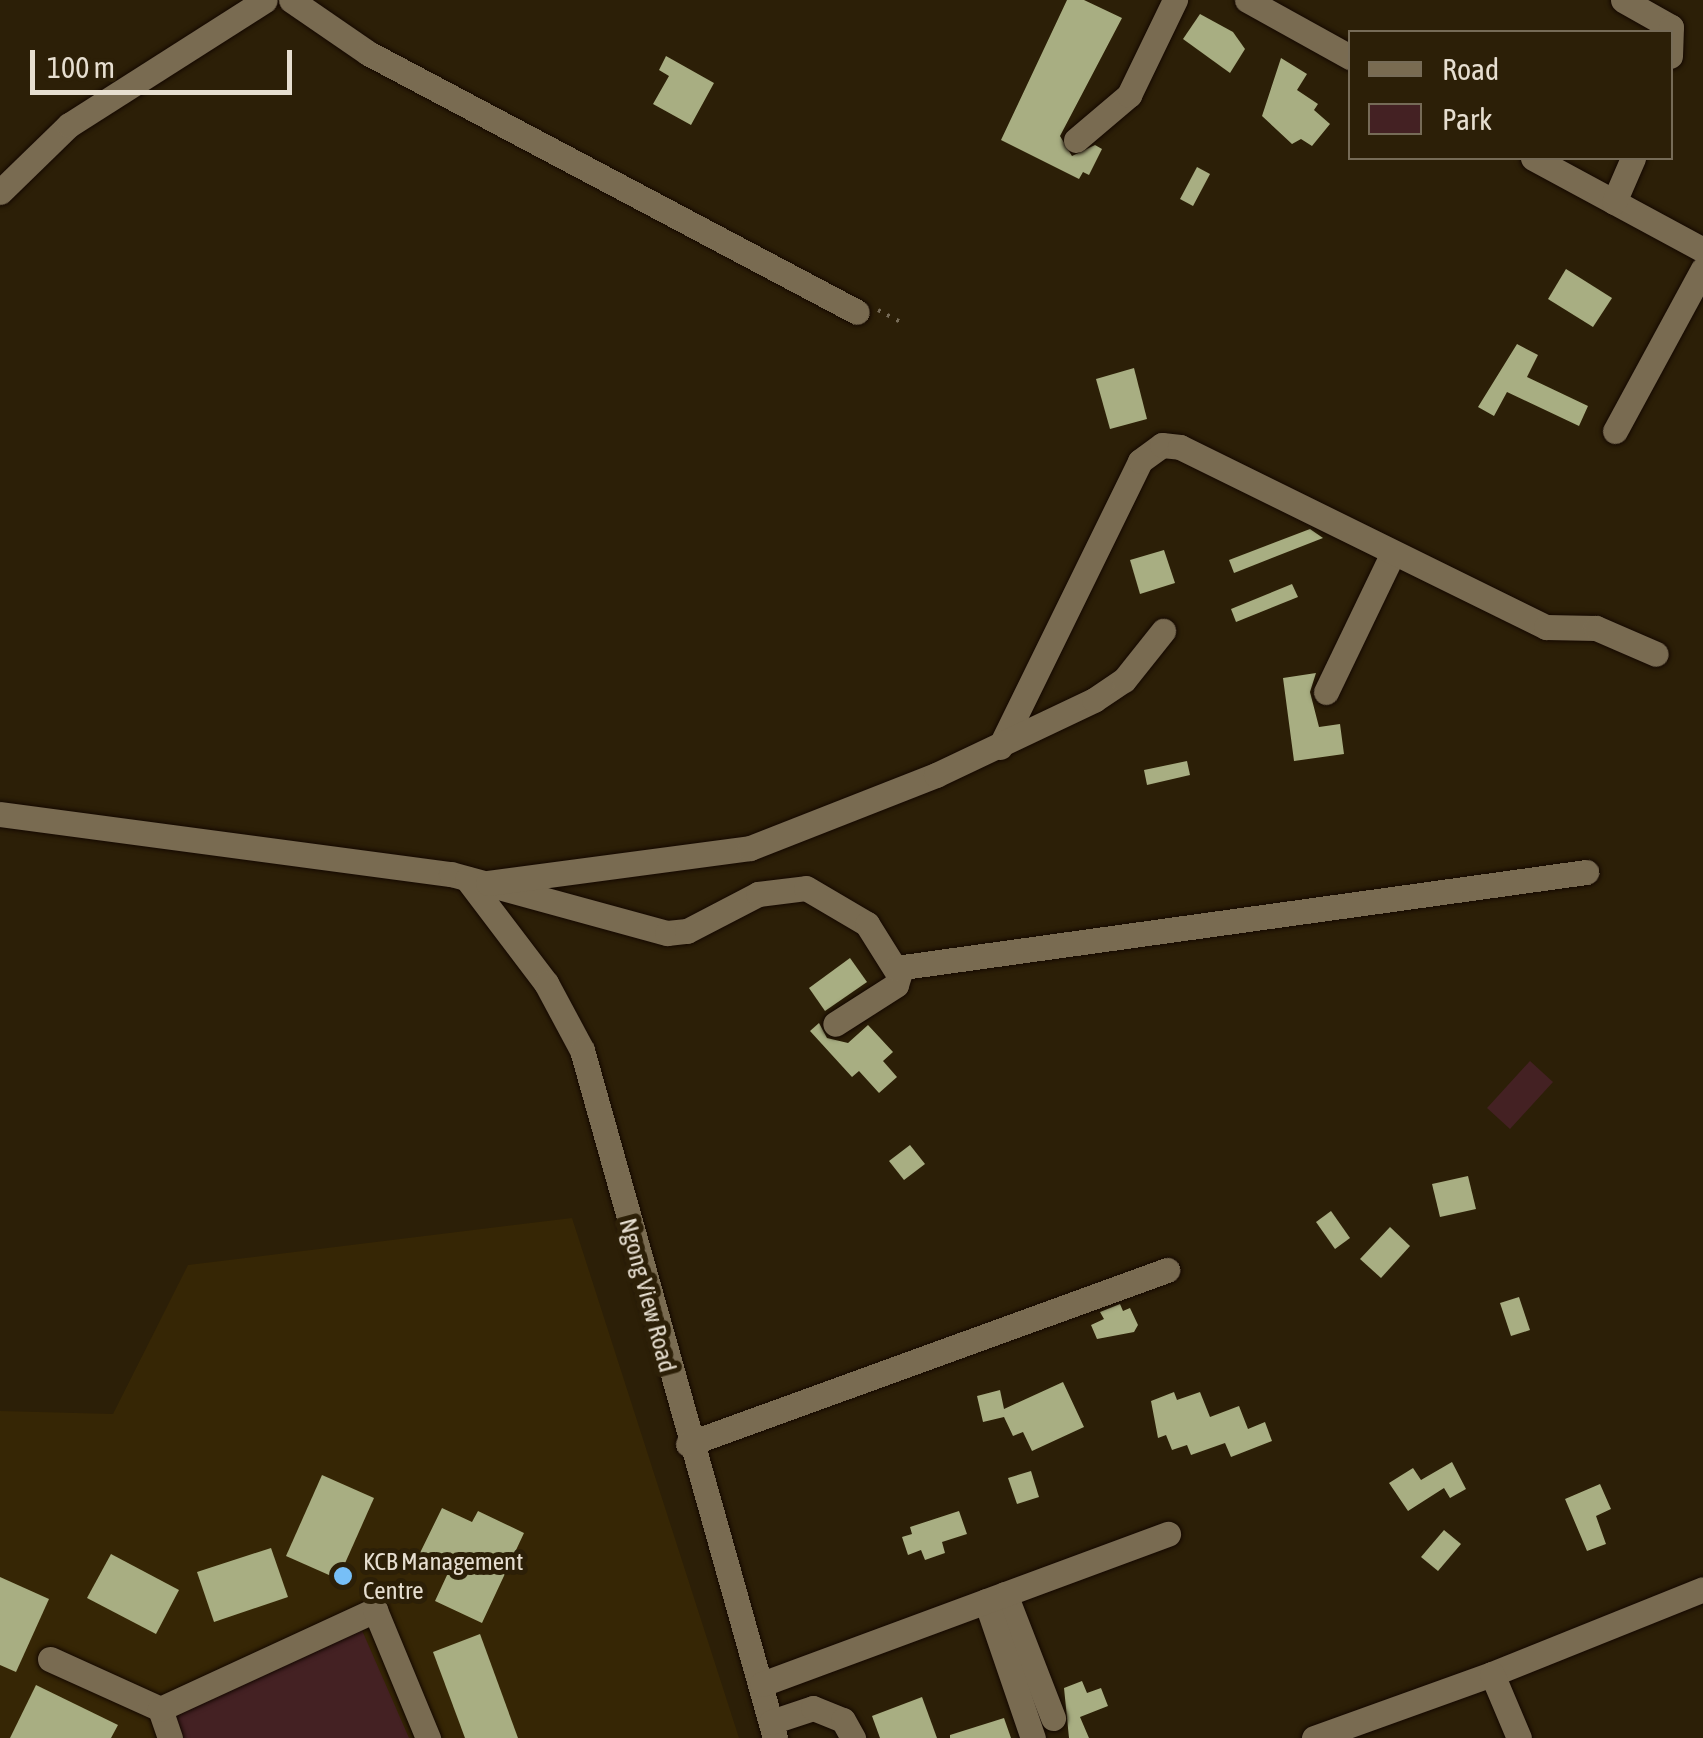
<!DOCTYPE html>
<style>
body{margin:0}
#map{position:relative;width:1703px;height:1738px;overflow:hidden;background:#2c1f07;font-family:"Asap Condensed",sans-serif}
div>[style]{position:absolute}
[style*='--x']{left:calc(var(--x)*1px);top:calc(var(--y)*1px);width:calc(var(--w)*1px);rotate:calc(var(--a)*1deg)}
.built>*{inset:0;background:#362605}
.green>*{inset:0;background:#442123}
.building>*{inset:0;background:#a8ae82}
.path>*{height:4px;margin-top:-2px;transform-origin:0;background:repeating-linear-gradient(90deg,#766b57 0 2.5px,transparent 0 10.5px)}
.roads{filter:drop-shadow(0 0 2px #140800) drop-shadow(0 0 2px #140800)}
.minor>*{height:25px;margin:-12.5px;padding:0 12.5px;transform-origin:12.5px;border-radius:12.5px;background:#796b51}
.dots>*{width:28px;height:28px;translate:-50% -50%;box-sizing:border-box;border:5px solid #2c1f07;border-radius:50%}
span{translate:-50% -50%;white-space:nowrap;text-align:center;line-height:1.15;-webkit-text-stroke:10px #2c1f07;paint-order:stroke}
.street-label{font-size:25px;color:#e6ded0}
.poi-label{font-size:25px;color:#e6ded0}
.left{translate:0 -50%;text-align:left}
.legend{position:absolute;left:1348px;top:30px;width:325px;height:130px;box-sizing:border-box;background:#2c1f07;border:2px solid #766b57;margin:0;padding:12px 18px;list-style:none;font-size:30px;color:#e6ded0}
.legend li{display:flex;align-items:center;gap:20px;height:50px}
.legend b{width:50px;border:2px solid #766b57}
.scale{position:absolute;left:30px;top:50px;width:262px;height:45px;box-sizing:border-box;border:5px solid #e6ded0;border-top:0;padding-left:12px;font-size:30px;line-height:35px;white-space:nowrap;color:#e6ded0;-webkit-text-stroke:8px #2c1f07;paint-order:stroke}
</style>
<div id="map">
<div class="built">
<div style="clip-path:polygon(572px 1218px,739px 1738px,0 1738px,0 1411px,113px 1414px,188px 1265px)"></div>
</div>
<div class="green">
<div style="clip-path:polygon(1530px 1061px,1553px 1082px,1510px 1129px,1487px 1108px)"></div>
<div style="clip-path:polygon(361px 1628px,409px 1738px,176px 1738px,165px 1712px)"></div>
</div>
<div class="building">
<div style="clip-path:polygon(1067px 0,1084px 0,1122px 18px,1060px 136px,1072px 156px,1095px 145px,1102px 149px,1089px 175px,1083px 172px,1079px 179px,1001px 140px)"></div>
<div style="clip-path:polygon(1200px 14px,1233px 32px,1245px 49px,1230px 73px,1183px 39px)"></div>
<div style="clip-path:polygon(666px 56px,714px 83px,691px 125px,653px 104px,669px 76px,659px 70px)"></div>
<div style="clip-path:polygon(1281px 58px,1307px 74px,1297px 90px,1318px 104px,1314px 110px,1330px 124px,1312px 146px,1301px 139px,1292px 144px,1262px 116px)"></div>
<div style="clip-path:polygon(1197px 167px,1210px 174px,1193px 206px,1180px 199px)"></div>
<div style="clip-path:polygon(1566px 269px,1612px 298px,1593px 327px,1548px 299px)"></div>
<div style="clip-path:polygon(1517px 344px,1538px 355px,1527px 377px,1588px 406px,1579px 426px,1507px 392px,1494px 416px,1478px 407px)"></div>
<div style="clip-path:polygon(1134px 368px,1147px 419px,1110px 429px,1096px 379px)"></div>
<div style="clip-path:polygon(1310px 529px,1323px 538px,1234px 573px,1229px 560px)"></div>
<div style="clip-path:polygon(1164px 550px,1175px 583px,1140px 594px,1130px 560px)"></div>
<div style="clip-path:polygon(1292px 584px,1298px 597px,1236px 622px,1231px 609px)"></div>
<div style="clip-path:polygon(1316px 673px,1310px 692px,1319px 727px,1340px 724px,1344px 754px,1294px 761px,1283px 678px)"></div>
<div style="clip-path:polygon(1187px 761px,1190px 775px,1147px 785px,1144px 770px)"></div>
<div style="clip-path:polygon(850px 958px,867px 982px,825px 1011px,809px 988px)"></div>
<div style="clip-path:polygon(819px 1023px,827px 1038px,848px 1043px,868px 1025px,893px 1052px,883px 1061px,897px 1077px,879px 1093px,859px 1071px,852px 1077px,810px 1031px)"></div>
<div style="clip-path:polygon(910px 1145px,925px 1164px,904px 1180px,889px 1161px)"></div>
<div style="clip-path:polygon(1468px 1176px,1476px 1209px,1440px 1217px,1432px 1184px)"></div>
<div style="clip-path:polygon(1331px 1211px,1350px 1238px,1335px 1249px,1316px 1222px)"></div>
<div style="clip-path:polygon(1390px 1227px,1410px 1246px,1381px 1278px,1360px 1259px)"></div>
<div style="clip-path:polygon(1519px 1297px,1530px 1330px,1511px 1336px,1500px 1303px)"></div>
<div style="clip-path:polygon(1120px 1304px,1123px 1311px,1130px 1308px,1138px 1325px,1134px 1332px,1097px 1339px,1091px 1325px,1104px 1319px,1100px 1312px)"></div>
<div style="clip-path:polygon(1063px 1382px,1084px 1427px,1032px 1451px,1023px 1432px,1013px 1436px,1004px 1417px,983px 1422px,977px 1396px,1000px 1390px,1004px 1409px)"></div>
<div style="clip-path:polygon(1174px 1392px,1177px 1400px,1200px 1392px,1210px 1417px,1239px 1406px,1248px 1429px,1265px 1422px,1272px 1441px,1231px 1457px,1225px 1443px,1191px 1455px,1187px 1445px,1172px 1450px,1166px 1435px,1158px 1438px,1151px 1401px)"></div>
<div style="clip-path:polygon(1452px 1462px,1466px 1489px,1450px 1498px,1444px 1488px,1408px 1511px,1389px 1483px,1413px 1468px,1421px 1480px)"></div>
<div style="clip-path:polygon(1031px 1471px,1039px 1497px,1017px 1504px,1008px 1478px)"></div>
<div style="clip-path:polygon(322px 1475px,374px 1498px,338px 1579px,286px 1556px)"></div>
<div style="clip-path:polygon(1600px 1484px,1611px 1509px,1596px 1516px,1606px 1544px,1587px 1551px,1565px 1499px)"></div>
<div style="clip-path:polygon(442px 1508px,472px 1522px,478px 1511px,524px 1533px,482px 1623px,435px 1601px,448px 1573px,417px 1559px)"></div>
<div style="clip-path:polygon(959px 1511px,967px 1534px,942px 1542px,945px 1553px,925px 1560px,921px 1550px,908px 1555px,902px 1537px,912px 1534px,910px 1527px)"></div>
<div style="clip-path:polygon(1444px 1530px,1461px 1544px,1438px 1571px,1421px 1557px)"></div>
<div style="clip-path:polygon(271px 1548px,288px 1597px,214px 1622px,197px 1572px)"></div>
<div style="clip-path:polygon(111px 1554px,179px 1590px,156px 1634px,87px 1598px)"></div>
<div style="clip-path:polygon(0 1577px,49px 1599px,16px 1672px,0 1665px)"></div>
<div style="clip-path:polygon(480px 1634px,518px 1738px,465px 1738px,433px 1652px)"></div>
<div style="clip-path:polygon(1082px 1681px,1087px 1693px,1101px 1688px,1108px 1706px,1080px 1717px,1089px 1738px,1069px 1738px,1064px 1688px)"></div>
<div style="clip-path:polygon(36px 1685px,118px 1725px,111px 1738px,10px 1738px)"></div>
<div style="clip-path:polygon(922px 1697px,937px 1738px,880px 1738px,872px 1716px)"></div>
<div style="clip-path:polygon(1004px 1718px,1011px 1738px,950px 1738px,950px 1735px)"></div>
</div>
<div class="path">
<div style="--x:878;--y:310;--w:26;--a:28"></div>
</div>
<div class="roads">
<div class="minor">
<div style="--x:291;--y:0;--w:93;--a:34.5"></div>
<div style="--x:368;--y:53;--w:553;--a:27.91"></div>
<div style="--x:1247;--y:0;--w:118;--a:29"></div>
<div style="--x:1623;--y:0;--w:55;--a:29.4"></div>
<div style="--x:1671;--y:27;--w:29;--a:92"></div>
<div style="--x:1076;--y:140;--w:70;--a:-40.3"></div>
<div style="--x:1129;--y:95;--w:106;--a:-64.2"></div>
<div style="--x:1533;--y:158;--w:193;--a:28.4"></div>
<div style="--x:0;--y:192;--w:96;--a:-44.2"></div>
<div style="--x:69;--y:125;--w:232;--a:-32.5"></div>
<div style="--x:1614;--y:202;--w:48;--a:-66.6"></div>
<div style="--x:1615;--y:431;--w:184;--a:-61.5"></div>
<div style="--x:1326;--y:692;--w:154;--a:-64.3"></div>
<div style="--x:1000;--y:747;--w:318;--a:-63.9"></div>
<div style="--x:1140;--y:461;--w:27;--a:-36"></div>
<div style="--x:1162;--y:445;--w:18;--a:6"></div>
<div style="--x:1180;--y:447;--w:408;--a:26.2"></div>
<div style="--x:1546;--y:627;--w:50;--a:1.1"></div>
<div style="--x:1596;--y:628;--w:65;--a:23.4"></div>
<div style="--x:0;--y:814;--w:455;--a:7.6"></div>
<div style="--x:451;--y:874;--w:224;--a:15.3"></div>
<div style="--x:667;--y:933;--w:20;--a:-6"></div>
<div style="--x:687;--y:931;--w:80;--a:-27.5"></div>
<div style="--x:758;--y:894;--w:48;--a:-7.1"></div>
<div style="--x:806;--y:888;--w:71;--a:30.5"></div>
<div style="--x:867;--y:924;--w:60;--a:57.9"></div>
<div style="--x:899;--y:975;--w:10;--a:107"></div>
<div style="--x:896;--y:985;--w:72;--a:147.4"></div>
<div style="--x:467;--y:879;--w:131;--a:52.8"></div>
<div style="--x:546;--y:983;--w:76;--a:61.8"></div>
<div style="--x:582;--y:1050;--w:715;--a:74.33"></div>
<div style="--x:488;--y:883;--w:264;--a:-7.6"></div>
<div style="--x:750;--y:848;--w:200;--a:-21.4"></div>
<div style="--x:936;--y:775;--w:175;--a:-25.4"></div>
<div style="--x:1094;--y:700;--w:36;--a:-34"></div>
<div style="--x:1124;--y:680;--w:63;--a:-51.5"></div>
<div style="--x:896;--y:968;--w:697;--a:-7.92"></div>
<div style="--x:688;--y:1444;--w:510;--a:-19.96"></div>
<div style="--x:1005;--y:1594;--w:133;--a:68.8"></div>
<div style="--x:986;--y:1601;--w:145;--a:71.1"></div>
<div style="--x:50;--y:1659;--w:121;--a:24.4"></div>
<div style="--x:1492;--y:1674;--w:227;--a:-21.9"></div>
<div style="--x:762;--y:1684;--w:433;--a:-20.3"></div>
<div style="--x:771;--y:1722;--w:44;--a:-18.4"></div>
<div style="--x:813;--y:1708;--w:32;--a:22"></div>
<div style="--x:843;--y:1720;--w:21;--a:61"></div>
<div style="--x:170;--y:1738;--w:31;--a:-109"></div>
<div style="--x:160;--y:1709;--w:237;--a:-24.7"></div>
<div style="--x:375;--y:1610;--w:139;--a:67.5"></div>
<div style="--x:1314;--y:1738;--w:189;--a:-19.8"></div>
<div style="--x:1492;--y:1674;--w:69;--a:67.1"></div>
</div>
</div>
<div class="dots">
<div style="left:343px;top:1576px;background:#77bff7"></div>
</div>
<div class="street-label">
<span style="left:648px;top:1295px;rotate:75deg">Ngong View Road</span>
</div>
<div class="poi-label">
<span class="left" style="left:363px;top:1576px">KCB Management<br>Centre</span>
</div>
<ul class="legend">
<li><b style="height:12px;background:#796b51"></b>Road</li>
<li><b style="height:28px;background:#442123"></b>Park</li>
</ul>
<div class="scale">100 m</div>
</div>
